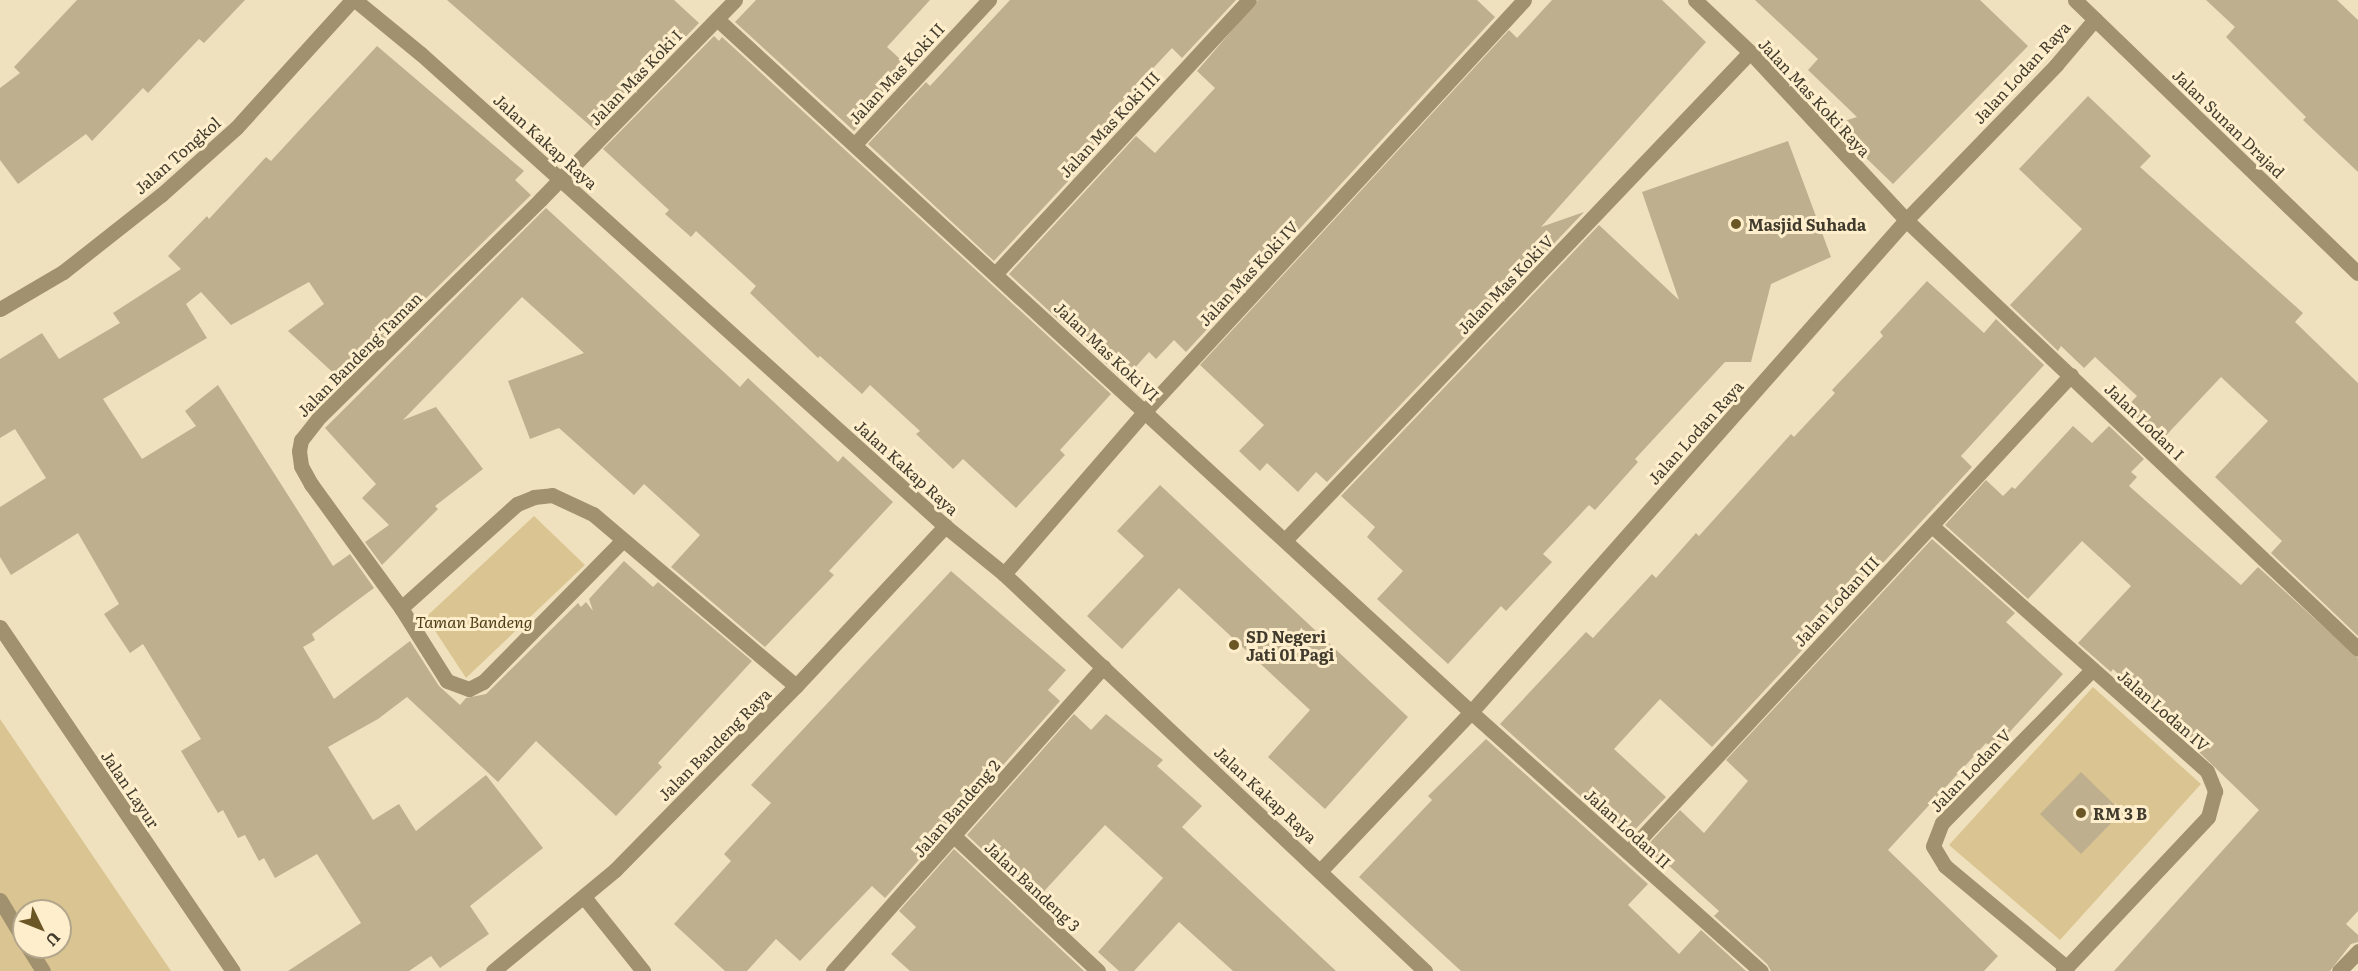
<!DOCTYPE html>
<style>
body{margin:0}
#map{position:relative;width:2358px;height:971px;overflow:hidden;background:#f0e1be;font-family:Literata,serif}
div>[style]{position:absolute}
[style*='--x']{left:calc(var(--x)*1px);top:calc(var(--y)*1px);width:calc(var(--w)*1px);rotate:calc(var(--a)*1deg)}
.green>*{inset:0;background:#dac491}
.building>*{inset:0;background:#beaf8e}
.minor>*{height:15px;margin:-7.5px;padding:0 7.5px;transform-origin:7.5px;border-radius:7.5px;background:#a1916e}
.dots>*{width:16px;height:16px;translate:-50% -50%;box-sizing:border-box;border:3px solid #feeecb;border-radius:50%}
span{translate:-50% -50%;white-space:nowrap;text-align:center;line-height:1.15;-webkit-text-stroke:6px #feeecb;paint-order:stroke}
.street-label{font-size:16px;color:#413b2d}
.poi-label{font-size:16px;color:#413b2d;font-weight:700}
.left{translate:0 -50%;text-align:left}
.park-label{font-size:16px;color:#4f3f19;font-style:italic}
.north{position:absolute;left:12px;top:899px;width:60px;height:60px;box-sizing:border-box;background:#feeecb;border:2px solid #b2a68c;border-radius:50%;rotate:133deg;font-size:16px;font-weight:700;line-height:24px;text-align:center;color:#413b2d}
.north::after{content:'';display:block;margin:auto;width:21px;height:27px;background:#6b5726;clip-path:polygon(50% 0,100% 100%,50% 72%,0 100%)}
</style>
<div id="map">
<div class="green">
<div style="clip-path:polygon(534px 516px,585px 565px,466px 678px,426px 617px)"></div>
<div style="clip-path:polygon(2093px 687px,2201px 784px,2060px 940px,1949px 845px)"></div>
<div style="clip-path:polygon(evenodd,0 719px,171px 971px,0 971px,0 719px,24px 911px,60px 911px,60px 947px,24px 947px,24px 911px)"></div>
</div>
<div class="building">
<div style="clip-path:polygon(77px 0,245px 0,204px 43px,199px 39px,148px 93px,143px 88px,92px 141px,86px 134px,18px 184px,0 160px,0 88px,20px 73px,14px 67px)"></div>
<div style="clip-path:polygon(447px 0,674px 0,699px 23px,595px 130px)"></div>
<div style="clip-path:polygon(756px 0,930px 0,887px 47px,911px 69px,854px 131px,735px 22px)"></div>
<div style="clip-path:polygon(1010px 0,1236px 0,1182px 58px,1172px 48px,1111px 113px,1122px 123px,994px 261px,868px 144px,926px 82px,930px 86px)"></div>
<div style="clip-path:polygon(1258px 0,1477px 0,1495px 17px,1186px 352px,1174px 340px,1156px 359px,1149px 352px,1124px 380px,1009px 274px,1136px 136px,1155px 153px,1215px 88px,1197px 71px)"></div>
<div style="clip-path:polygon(1552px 0,1662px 0,1706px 42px,1541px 227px,1584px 212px,1327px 482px,1316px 472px,1298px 492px,1267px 463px,1260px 471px,1239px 451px,1264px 425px,1200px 365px,1509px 30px,1517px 38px)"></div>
<div style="clip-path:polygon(1755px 0,1980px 0,2028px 46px,1893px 184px,1832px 125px,1857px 117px,1808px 70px,1818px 59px)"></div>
<div style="clip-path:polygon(2206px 0,2337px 0,2358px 20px,2358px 172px,2303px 120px,2306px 117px,2226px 37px,2235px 27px)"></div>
<div style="clip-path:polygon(714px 36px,719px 41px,722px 37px,1111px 394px,1060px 450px,1065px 455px,1016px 508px,963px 459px,953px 469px,916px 434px,920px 431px,870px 385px,862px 394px,820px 356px,818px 358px,750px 293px,756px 286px,696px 231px,691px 237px,665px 214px,669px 210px,603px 149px)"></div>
<div style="clip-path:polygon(377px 46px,524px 171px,515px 180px,531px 195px,342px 381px,288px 331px,324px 304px,309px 282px,231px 325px,201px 292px,186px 304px,207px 338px,103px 399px,142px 459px,196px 426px,185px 411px,218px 385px,333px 566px,350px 554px,374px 588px,312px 634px,315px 640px,303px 647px,334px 699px,410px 641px,439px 686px,460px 705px,466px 698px,486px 694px,578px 603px,581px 607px,586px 602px,593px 611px,589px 599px,624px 561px,653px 587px,658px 582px,752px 661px,658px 763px,662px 767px,616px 816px,536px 741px,498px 782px,407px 697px,378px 719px,328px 747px,373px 820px,399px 804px,416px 831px,486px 775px,543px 848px,470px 906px,489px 934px,440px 968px,431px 956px,409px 971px,288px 971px,361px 923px,317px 854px,275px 878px,264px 858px,259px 861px,245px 835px,238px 838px,223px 810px,218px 813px,181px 751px,201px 739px,143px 644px,130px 653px,104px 614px,119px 604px,78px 533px,11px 575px,0 557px,0 507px,46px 478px,15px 429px,0 438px,0 359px,42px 333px,59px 359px,120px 323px,113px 313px,181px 269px,168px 256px,207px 216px,209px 219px,266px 157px,271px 161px)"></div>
<div style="clip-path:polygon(2088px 96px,2151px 156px,2140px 167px,2303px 313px,2295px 322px,2358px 383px,2358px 636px,2271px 553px,2282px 541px,2215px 477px,2268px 421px,2221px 377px,2157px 445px,2122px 412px,2137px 396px,2095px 357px,2084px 368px,2061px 346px,2058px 351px,2010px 305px,2082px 229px,2019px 169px)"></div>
<div style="clip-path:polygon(1788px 141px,1831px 257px,1771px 284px,1751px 362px,1725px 362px,1635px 459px,1638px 462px,1595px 510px,1589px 505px,1543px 554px,1552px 562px,1506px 611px,1501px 606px,1448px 664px,1377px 599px,1403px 571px,1367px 537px,1375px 527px,1341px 496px,1599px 225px,1679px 300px,1642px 192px)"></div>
<div style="clip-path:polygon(546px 208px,740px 387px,748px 378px,838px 462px,843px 456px,893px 502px,829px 571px,834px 575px,765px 647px,671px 567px,700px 535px,644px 484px,634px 495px,559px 428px,530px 439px,508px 381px,584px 353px,522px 297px,403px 420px,436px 407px,483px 469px,435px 506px,438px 509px,382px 565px,365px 542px,389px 525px,362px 498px,376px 484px,325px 428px)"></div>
<div style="clip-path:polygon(1927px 281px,1984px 333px,1996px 319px,2044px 365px,1961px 456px,1972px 467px,1712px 747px,1660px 699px,1614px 749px,1666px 797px,1627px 838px,1500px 724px,1586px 632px,1593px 638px,1652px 574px,1656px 578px,1696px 533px,1699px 536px,1791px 434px,1794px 437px,1835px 393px,1832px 390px,1883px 336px,1880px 332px)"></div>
<div style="clip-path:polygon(2073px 426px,2092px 443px,2109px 426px,2144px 459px,2131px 472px,2137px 477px,2129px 486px,2241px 585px,2258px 567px,2358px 658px,2358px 911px,2346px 924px,2358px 935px,2358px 942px,2351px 944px,2330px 971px,2114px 971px,2259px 810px,2113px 669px,2111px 672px,2078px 643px,2131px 586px,2082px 541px,2028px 599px,1945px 525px,1986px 480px,2003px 496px,2012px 487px,2015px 489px)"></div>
<div style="clip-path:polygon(1160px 485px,1408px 717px,1325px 809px,1268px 757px,1310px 710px,1179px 588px,1122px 649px,1087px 616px,1144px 556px,1117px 531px)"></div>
<div style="clip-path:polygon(1932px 539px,2015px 613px,2006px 622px,2063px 674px,1994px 749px,1986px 743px,1888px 850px,1998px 956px,1984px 971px,1771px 971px,1767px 964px,1714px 916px,1719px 911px,1667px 864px,1662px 869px,1642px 851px,1680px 810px,1704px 833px,1748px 781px,1726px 760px)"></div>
<div style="clip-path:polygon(951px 571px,1066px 670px,1048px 690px,1060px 701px,885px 898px,872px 886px,800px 961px,776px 939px,747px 971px,725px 971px,674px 924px,731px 861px,724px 854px,771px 803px,751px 785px)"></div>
<div style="clip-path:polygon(1074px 714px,1091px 730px,1106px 714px,1163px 760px,1157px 766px,1202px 806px,1182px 827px,1336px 971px,1233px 971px,1179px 922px,1134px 971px,1119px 971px,1098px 952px,1163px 878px,1105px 825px,1036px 900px,967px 835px)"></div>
<div style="clip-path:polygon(1486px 739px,1648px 884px,1628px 905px,1679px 954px,1701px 930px,1746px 971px,1461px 971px,1359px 877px,1432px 800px,1428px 796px)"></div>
<div style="clip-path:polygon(2081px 772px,2122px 812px,2081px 854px,2040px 814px)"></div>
<div style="clip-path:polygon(954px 849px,1084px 971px,910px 971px,891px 954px,916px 927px,899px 911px)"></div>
</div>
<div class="minor">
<div style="--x:355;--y:0;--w:85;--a:39.3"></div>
<div style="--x:421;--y:54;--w:705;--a:42.01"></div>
<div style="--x:945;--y:526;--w:76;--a:39.1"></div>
<div style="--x:1004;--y:574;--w:579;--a:43.32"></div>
<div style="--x:735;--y:0;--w:278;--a:134.3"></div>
<div style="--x:541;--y:199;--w:310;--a:135.5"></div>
<div style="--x:320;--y:416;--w:31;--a:128"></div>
<div style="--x:301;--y:440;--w:11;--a:100"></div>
<div style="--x:299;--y:451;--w:15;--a:82"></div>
<div style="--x:301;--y:466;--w:21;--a:61"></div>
<div style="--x:311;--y:484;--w:153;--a:54"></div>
<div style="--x:401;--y:608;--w:156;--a:-41.9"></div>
<div style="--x:517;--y:504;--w:18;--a:-22"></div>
<div style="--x:534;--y:497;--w:18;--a:-6"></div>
<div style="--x:552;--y:495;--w:45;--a:24.9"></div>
<div style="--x:593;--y:514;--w:266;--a:40.3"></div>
<div style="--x:1695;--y:0;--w:76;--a:43.4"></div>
<div style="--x:1750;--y:52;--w:229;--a:47.1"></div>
<div style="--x:1906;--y:220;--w:623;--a:43.5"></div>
<div style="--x:2075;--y:0;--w:393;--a:44"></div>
<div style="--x:717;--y:19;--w:1024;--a:42.59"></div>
<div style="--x:1471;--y:712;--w:389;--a:41.8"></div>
<div style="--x:855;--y:144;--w:197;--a:-47.1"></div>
<div style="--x:996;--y:273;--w:372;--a:-47.2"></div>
<div style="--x:0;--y:309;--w:73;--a:-30.4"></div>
<div style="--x:63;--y:272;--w:125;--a:-38.2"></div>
<div style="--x:161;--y:195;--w:101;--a:-41.8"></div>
<div style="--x:236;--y:128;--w:173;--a:-47.8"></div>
<div style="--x:1932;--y:526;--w:368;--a:41.7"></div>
<div style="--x:2207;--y:771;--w:22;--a:68"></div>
<div style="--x:2215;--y:791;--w:27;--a:105"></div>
<div style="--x:2208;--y:817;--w:212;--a:133.3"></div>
<div style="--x:1285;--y:540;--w:674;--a:-46.38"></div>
<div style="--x:1004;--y:574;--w:216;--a:-49.1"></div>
<div style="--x:1145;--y:411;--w:559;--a:-47.32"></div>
<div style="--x:401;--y:608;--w:86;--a:57.8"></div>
<div style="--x:447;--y:681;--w:23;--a:20"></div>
<div style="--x:469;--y:689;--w:16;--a:-27"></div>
<div style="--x:483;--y:682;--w:199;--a:-45.4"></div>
<div style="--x:0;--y:627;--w:415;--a:55.9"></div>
<div style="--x:955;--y:837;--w:196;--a:43.1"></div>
<div style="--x:1628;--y:852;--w:651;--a:-47.12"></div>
<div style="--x:1321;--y:870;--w:218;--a:-46.5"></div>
<div style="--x:1471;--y:712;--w:657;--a:-48.52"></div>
<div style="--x:1906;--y:220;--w:216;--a:-45.9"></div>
<div style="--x:2056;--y:65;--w:60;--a:-49.7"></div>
<div style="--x:584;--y:897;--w:95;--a:51.4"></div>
<div style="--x:0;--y:900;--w:47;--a:59"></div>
<div style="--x:28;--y:947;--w:28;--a:58"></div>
<div style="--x:2066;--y:967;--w:158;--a:-140.1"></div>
<div style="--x:1945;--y:866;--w:23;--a:-121"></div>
<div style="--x:1933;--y:846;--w:25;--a:-69"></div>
<div style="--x:1942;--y:823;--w:213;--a:-45.6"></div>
<div style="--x:493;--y:971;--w:158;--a:-39.6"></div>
<div style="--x:615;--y:870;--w:258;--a:-45.5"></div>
<div style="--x:796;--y:686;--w:219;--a:-47"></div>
<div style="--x:833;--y:971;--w:407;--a:-48.4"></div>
<div style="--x:2339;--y:971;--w:28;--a:-46"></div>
</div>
<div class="dots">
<div style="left:1736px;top:224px;background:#6b5726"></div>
<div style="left:1234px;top:645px;background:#6b5726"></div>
<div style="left:2081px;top:813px;background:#6b5726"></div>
</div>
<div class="street-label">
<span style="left:2021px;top:72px;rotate:-47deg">Jalan Lodan Raya</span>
<span style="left:896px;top:73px;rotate:-47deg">Jalan Mas Koki II</span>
<span style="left:635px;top:77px;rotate:-46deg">Jalan Mas Koki I</span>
<span style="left:1815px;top:97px;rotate:47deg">Jalan Mas Koki Raya</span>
<span style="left:2229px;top:123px;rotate:44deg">Jalan Sunan Drajad</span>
<span style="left:1109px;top:124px;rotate:-47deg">Jalan Mas Koki III</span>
<span style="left:546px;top:141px;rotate:42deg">Jalan Kakap Raya</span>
<span style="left:177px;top:155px;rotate:-41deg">Jalan Tongkol</span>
<span style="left:1248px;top:273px;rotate:-47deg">Jalan Mas Koki IV</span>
<span style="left:1505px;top:284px;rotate:-46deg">Jalan Mas Koki V</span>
<span style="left:1107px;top:351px;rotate:43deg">Jalan Mas Koki VI</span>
<span style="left:359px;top:354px;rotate:-45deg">Jalan Bandeng Taman</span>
<span style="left:2145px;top:421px;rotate:44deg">Jalan Lodan I</span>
<span style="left:1695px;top:432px;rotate:-48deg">Jalan Lodan Raya</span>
<span style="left:907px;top:467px;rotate:42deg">Jalan Kakap Raya</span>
<span style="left:1836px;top:601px;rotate:-47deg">Jalan Lodan III</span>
<span style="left:2164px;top:710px;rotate:41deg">Jalan Lodan IV</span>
<span style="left:714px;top:744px;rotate:-45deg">Jalan Bandeng Raya</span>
<span style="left:1970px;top:770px;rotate:-46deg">Jalan Lodan V</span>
<span style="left:131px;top:789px;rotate:56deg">Jalan Layur</span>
<span style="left:1266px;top:794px;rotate:43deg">Jalan Kakap Raya</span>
<span style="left:956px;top:808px;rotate:-49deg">Jalan Bandeng 2</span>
<span style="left:1628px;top:828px;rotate:42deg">Jalan Lodan II</span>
<span style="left:1033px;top:886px;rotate:43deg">Jalan Bandeng 3</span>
</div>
<div class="poi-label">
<span class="left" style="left:1748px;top:224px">Masjid Suhada</span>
<span class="left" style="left:1246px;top:645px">SD Negeri<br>Jati 01 Pagi</span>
<span class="left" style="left:2093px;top:813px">RM 3 B</span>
</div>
<div class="park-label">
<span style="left:474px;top:621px">Taman Bandeng</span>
</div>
<div class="north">U</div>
</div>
